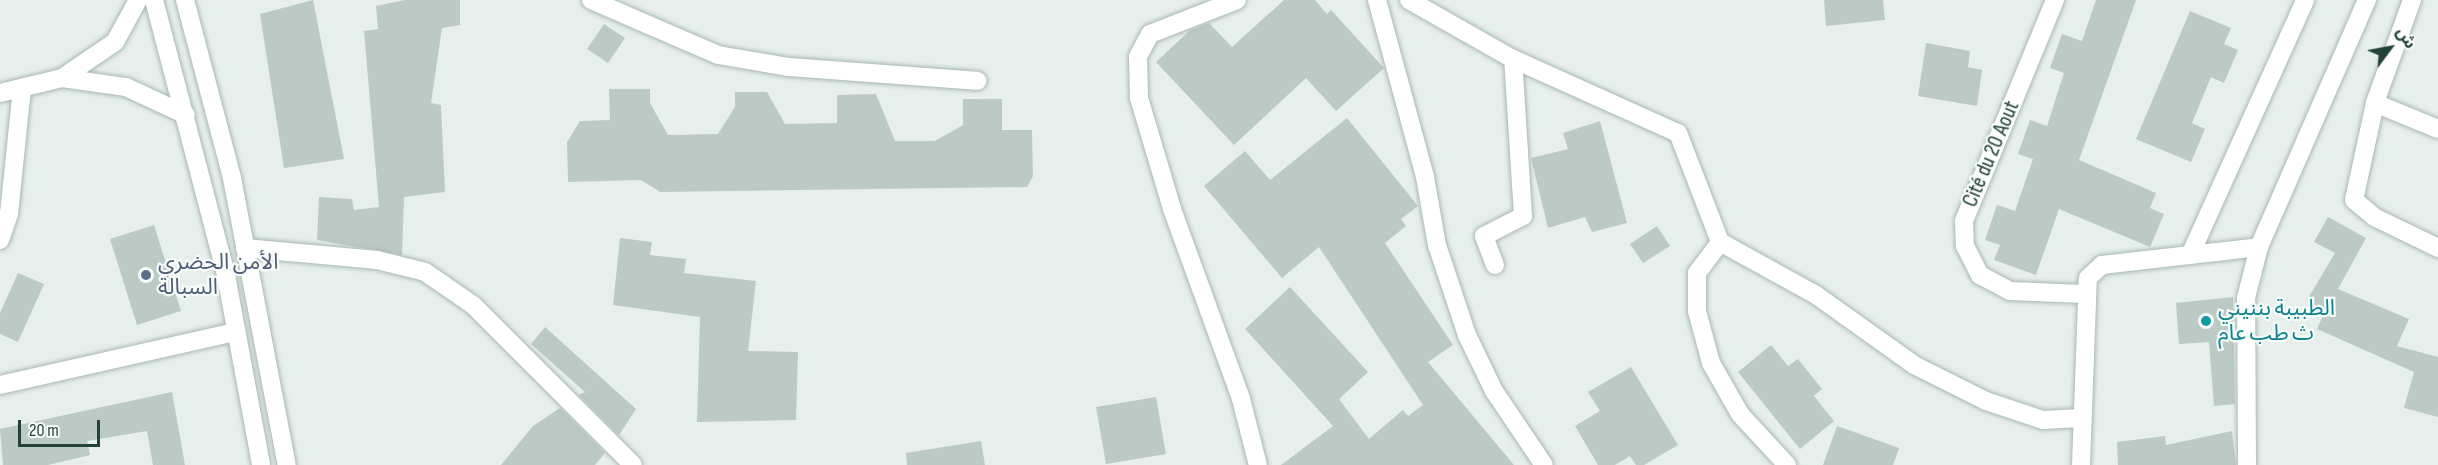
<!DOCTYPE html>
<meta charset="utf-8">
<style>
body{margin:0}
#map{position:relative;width:2438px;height:465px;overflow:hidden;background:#e6efeb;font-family:"Sofia Sans Condensed","Noto Sans Arabic",sans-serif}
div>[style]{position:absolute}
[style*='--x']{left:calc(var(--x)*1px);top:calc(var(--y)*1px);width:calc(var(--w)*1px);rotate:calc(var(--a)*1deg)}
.building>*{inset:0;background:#bbcac4}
.roads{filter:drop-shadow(0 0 2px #a8b8b2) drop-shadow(0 0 2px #a8b8b2)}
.minor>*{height:18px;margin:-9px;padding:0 9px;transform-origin:9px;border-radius:9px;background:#fff}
.tertiary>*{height:18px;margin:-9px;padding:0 9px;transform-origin:9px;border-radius:9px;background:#fff}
.secondary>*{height:18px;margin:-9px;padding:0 9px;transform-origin:9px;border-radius:9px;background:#fff}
.dots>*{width:16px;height:16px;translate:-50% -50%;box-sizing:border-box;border:3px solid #f7fbf9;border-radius:50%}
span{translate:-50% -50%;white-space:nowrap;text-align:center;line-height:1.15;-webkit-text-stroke:4.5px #f7fbf9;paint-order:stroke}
.street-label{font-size:22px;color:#24423a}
.service-label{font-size:22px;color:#4e5e75}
.left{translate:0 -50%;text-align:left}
.culture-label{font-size:22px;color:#0d838f}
.north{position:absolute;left:2360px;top:18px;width:60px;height:60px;-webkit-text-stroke:4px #f7fbf9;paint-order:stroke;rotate:58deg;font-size:16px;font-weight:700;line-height:24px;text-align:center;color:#24423a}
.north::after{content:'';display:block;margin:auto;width:21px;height:27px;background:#24423a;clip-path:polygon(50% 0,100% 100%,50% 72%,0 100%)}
.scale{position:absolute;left:18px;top:420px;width:82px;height:27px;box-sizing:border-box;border:3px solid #24423a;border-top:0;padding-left:8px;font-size:18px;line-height:21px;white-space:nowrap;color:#24423a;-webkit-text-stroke:4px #f7fbf9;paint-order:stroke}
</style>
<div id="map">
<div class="building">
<div style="clip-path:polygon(313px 0,344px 159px,284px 168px,260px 14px)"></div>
<div style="clip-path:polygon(405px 0,460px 0,460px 25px,442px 28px,431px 103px,441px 105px,445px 192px,404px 197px,402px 255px,317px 240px,319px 197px,352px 199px,354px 210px,379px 207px,364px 31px,378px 29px,376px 6px)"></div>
<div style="clip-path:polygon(1284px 0,1315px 0,1327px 14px,1331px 10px,1384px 68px,1336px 111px,1306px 78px,1234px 145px,1156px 62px,1189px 31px,1209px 23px,1232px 47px)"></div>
<div style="clip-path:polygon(1824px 0,1883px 0,1885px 20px,1826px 26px)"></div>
<div style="clip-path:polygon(2096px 0,2136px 0,2079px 160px,2156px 193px,2150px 208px,2164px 214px,2150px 247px,2059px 209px,2036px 275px,1994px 260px,2000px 245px,1985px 240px,1997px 205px,2015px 211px,2033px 159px,2018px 154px,2030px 120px,2047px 126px,2064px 73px,2050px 68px,2062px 34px,2082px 41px)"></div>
<div style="clip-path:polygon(2190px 11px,2231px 28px,2224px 44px,2238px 50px,2224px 83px,2211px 77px,2192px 123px,2205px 129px,2191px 162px,2136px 139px)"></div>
<div style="clip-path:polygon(604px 24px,625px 38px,608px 63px,587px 49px)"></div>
<div style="clip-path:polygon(1926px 43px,1970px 51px,1968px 67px,1982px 70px,1977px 106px,1918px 96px)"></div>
<div style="clip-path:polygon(609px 89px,650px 89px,650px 103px,668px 135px,718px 134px,735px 107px,735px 92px,767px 92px,785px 124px,837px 123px,837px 95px,876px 94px,895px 141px,935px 141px,963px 125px,963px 99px,1002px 99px,1002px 130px,1032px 130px,1033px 176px,1027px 187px,660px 192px,641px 180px,568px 182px,567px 142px,580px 121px,610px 120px)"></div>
<div style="clip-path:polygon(1347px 118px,1418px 206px,1401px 219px,1406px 226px,1385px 243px,1453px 345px,1428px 362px,1514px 465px,1281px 465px,1333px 426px,1245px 329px,1290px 287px,1368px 372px,1339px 399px,1369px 439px,1403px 410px,1408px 416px,1423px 405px,1319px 247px,1282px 278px,1204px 186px,1245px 151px,1270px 180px)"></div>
<div style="clip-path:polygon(1600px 121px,1627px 223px,1592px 232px,1585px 217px,1548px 228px,1531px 158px,1568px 149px,1563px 133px)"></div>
<div style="clip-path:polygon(2328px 217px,2366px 238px,2338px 289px,2409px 319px,2397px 346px,2438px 357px,2438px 417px,2404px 408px,2414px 372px,2317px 329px,2325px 311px,2307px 300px,2335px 253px,2314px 242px)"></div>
<div style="clip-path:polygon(154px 225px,181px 311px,137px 325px,110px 239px)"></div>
<div style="clip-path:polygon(1657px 226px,1670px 246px,1643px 263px,1630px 244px)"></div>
<div style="clip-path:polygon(620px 238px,652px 242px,650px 255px,686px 259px,684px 273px,756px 281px,748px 351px,798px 352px,796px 420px,697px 422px,700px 317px,613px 305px)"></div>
<div style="clip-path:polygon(18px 273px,44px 284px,18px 342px,0 334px,0 313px)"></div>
<div style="clip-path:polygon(2233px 297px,2235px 404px,2214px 406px,2209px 342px,2179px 344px,2176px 303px)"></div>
<div style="clip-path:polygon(545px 327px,636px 409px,619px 435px,579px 395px,585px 392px,531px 344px)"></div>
<div style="clip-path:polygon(1771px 345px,1788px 366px,1798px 359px,1822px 389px,1814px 396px,1834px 421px,1800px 449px,1738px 372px)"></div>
<div style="clip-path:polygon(1631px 367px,1678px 445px,1644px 465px,1636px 465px,1630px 456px,1615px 465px,1598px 465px,1575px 426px,1600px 411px,1588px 392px)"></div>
<div style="clip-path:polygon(172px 392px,185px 465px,153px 465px,147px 431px,87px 441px,90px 455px,48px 465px,3px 465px,0 429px)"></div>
<div style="clip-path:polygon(1156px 397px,1166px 454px,1106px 464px,1096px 407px)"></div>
<div style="clip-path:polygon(560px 408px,605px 453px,595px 465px,501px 465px,533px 426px)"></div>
<div style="clip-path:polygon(1837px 426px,1899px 448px,1893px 465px,1823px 465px)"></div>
<div style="clip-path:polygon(2232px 431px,2236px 465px,2118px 465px,2117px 442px,2165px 436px,2166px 445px)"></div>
<div style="clip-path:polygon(981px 441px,985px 465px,907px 465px,906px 453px)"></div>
</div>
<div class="roads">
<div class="minor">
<div style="--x:138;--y:0;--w:48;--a:118.7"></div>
<div style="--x:115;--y:42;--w:64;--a:145.8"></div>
<div style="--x:62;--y:78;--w:65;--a:8"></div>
<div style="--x:126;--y:87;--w:66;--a:25"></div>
<div style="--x:591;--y:0;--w:138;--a:23.4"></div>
<div style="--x:718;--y:55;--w:71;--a:9.7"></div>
<div style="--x:788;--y:67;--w:190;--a:4.2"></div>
<div style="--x:1237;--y:0;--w:93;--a:158.7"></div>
<div style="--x:1150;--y:34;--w:26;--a:118"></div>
<div style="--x:1138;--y:57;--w:41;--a:88.6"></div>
<div style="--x:1139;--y:98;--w:116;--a:73.4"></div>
<div style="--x:1172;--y:209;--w:202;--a:70"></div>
<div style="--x:1241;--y:399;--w:68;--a:75.6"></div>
<div style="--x:1377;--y:0;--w:183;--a:74.8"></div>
<div style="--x:1425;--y:177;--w:69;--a:80"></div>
<div style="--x:1437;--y:245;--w:95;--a:71.6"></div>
<div style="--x:1467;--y:335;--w:62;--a:64.3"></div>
<div style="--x:1494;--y:391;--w:89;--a:56"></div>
<div style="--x:1409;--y:0;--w:120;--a:29.6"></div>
<div style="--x:2055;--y:0;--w:239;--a:112.4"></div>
<div style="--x:1964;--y:221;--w:25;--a:88"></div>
<div style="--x:1965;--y:246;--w:33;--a:63"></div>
<div style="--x:1980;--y:275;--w:34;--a:28"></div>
<div style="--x:2010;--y:291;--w:74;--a:2.3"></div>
<div style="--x:0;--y:93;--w:64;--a:-13.6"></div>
<div style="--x:2375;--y:103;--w:68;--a:22.4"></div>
<div style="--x:0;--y:240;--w:28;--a:-71"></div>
<div style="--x:9;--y:214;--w:127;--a:-84.1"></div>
<div style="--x:245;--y:248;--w:133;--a:5.2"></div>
<div style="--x:377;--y:260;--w:49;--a:14"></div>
<div style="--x:425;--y:272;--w:58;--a:34.5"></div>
<div style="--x:473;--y:305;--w:226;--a:45"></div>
<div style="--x:2191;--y:253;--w:277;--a:-65.7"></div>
<div style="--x:1495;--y:265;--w:31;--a:-111"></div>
<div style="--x:1484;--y:236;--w:44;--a:-27.1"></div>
<div style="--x:1523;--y:216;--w:157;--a:-93.6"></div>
<div style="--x:1513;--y:59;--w:181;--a:24.2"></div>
<div style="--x:1678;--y:133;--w:117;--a:68.9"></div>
<div style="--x:0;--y:385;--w:242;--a:-12.7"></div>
<div style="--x:1787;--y:465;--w:69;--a:-132.7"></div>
<div style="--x:1740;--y:414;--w:59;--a:-119.6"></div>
<div style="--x:1711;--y:363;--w:54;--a:-105.1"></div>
<div style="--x:1697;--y:311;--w:38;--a:-90"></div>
<div style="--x:1697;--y:273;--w:39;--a:-53"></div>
<div style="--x:1720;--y:242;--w:110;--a:28.9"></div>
<div style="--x:1816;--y:295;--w:120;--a:35.5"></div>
<div style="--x:1914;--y:365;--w:80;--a:26.6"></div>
<div style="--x:1986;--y:401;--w:60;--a:18.4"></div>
<div style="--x:2043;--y:420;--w:37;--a:-3"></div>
<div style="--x:2081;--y:465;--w:187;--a:-87.9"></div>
<div style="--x:2088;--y:278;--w:19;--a:-43"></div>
<div style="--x:2102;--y:265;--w:158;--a:-6.5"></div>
<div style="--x:2247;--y:465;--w:167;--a:-90.3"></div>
<div style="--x:2246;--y:298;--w:53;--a:-75.7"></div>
<div style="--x:2259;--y:247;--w:270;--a:-66.4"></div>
</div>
<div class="tertiary">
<div style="--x:2412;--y:0;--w:109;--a:109.8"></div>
<div style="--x:2375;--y:103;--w:99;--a:102.2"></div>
<div style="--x:2354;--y:200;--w:26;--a:40"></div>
<div style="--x:2374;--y:217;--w:71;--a:25.8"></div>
</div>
<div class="secondary">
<div style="--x:154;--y:0;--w:279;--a:75.3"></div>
<div style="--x:225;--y:270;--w:198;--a:79.5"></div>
<div style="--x:185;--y:0;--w:184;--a:75.2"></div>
<div style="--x:232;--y:178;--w:292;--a:79.2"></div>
</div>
</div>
<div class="dots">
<div style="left:146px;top:275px;background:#5c6f8a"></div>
<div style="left:2206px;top:321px;background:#0f9aa8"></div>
</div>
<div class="street-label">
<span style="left:1991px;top:154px;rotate:-67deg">Cité du 20 Aout</span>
</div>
<div class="service-label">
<span class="left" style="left:158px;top:275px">الأمن الحضري<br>السبالة</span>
</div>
<div class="culture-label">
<span class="left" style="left:2218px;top:321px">الطبيبة بننيني<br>ث طب عام</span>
</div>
<div class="north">ش</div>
<div class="scale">20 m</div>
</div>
